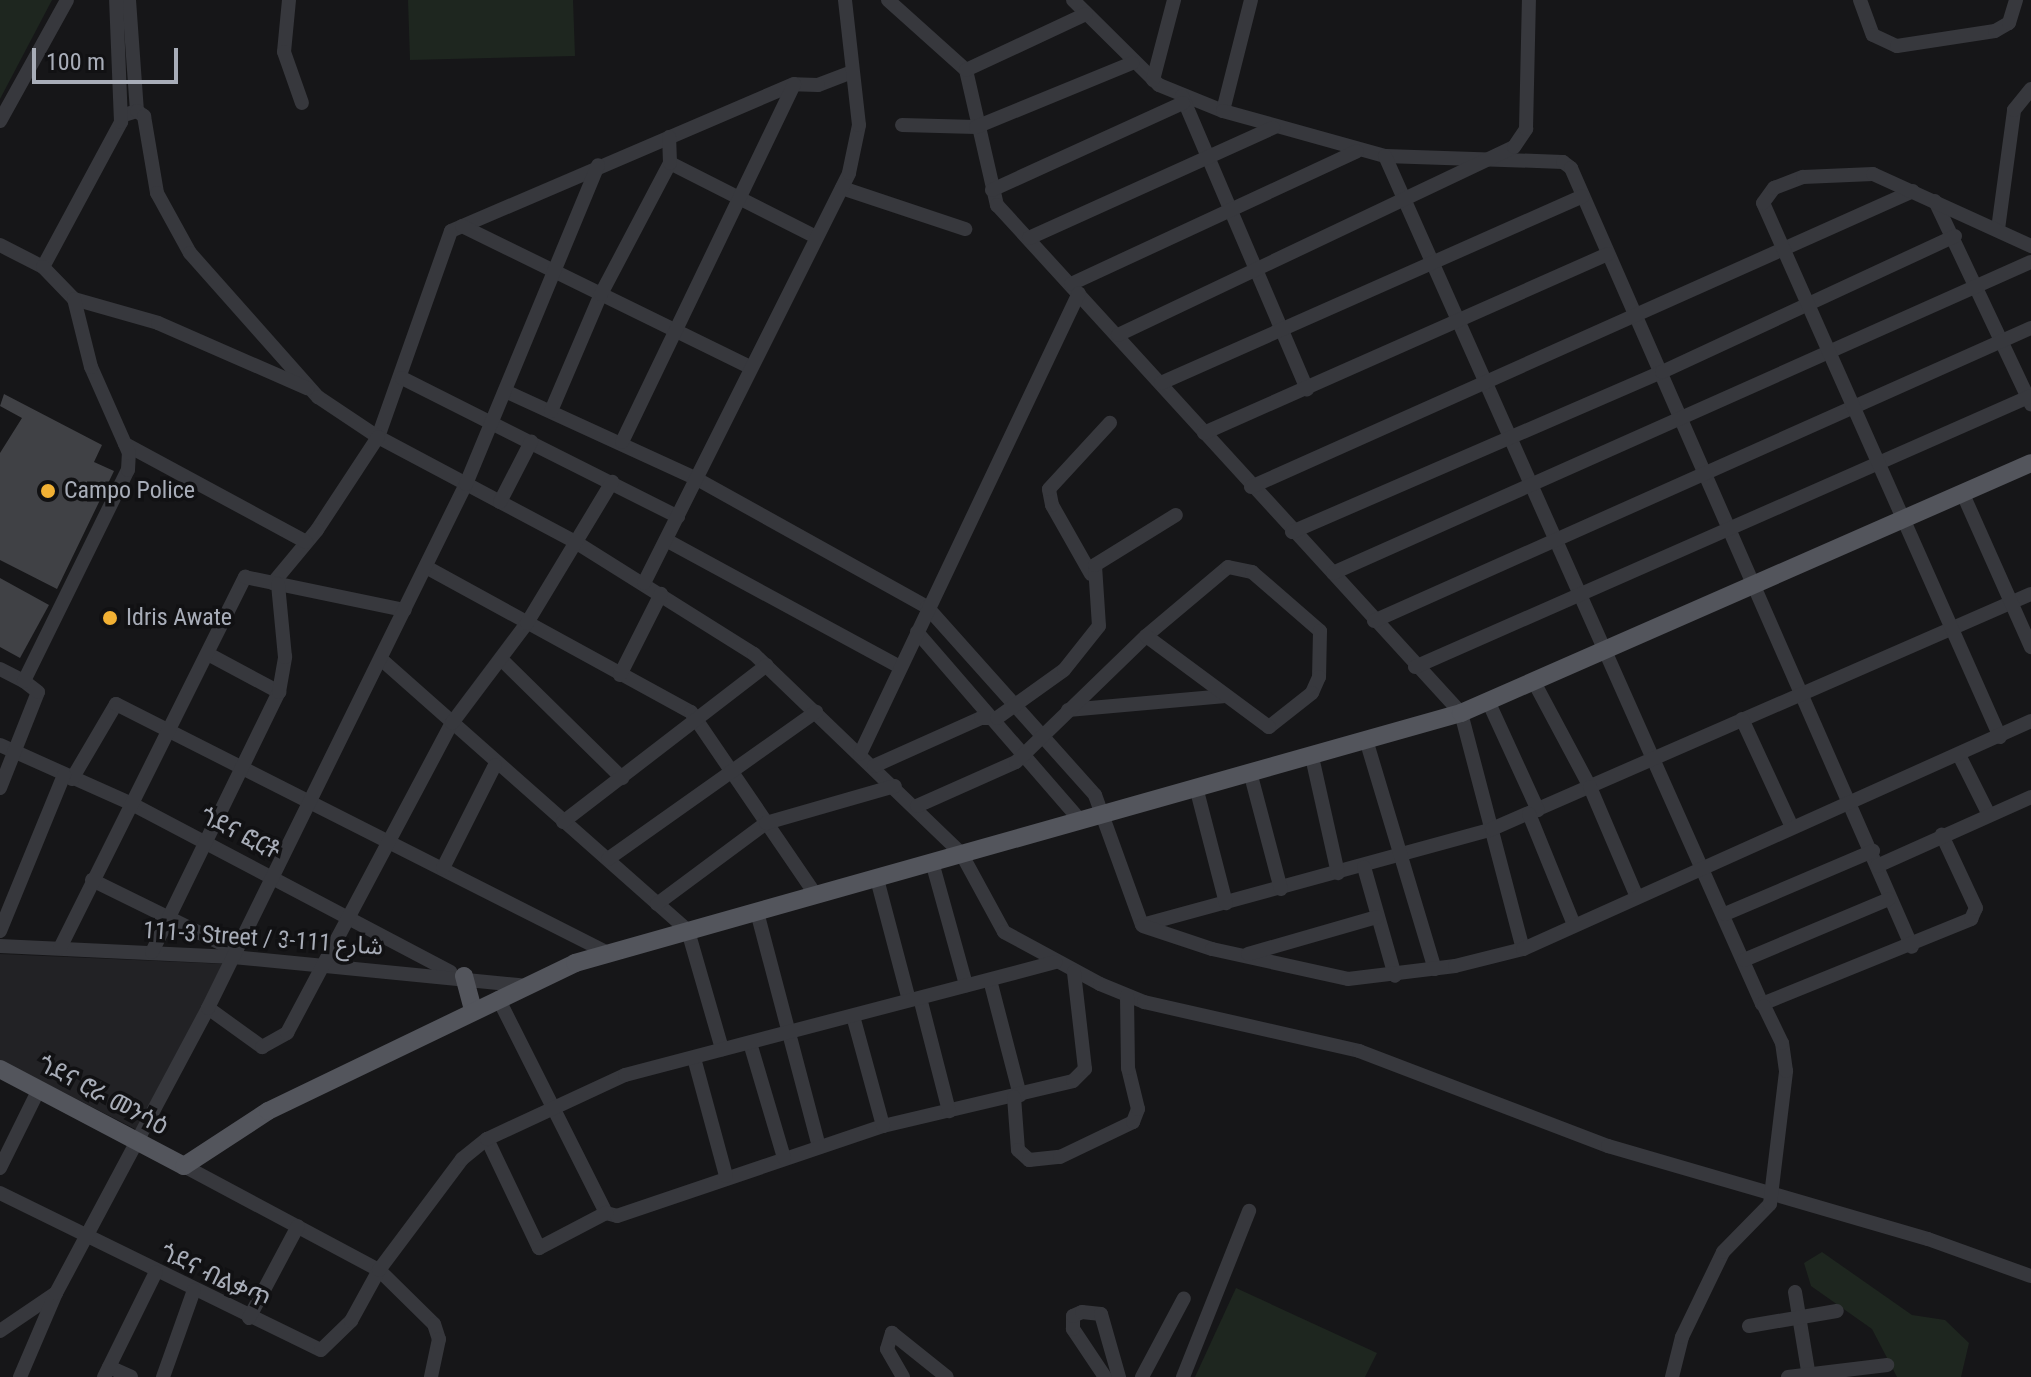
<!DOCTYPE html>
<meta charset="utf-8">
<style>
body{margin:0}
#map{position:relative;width:2031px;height:1377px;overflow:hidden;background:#161618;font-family:"Roboto Condensed","Noto Sans Arabic","Noto Sans Ethiopic",sans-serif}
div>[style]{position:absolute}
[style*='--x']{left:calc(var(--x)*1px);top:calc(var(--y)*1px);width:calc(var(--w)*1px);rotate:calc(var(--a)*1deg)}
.built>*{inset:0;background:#222225}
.green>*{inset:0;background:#1e261f}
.building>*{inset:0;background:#404145}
.minor>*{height:14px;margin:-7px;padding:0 7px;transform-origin:7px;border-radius:7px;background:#37383d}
.major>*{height:18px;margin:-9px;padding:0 9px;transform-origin:9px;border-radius:9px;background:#53555c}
.dots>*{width:22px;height:22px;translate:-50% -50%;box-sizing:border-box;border:4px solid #111113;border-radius:50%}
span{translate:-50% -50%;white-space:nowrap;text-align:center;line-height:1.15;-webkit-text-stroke:7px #111113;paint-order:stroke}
.poi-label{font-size:24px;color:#a8adb8}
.left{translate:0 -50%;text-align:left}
.street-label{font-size:24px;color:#a8adb8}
.scale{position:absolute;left:32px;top:48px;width:146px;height:36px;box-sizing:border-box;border:4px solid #a8adb8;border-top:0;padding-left:10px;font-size:24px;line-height:28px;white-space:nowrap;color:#a8adb8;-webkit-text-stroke:6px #111113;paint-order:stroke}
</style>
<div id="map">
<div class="built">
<div style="clip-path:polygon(0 954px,225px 964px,141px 1132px,0 1060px)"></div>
</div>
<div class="green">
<div style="clip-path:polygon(0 0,52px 0,0 99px)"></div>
<div style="clip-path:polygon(408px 0,573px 0,575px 56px,410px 60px)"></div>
<div style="clip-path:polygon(1822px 1252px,1912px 1315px,1945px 1320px,1969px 1343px,1961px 1377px,1897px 1377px,1872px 1329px,1811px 1286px,1804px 1263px)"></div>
<div style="clip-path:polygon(1236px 1288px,1377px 1353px,1365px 1377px,1195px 1377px)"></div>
</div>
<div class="building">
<div style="clip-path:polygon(4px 394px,102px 445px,94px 462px,114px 471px,57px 589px,0 560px,0 453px,22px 418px,0 406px)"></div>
<div style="clip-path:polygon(0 578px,49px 605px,20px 658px,0 647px)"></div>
</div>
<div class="minor">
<div style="--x:129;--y:0;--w:111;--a:85.9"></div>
<div style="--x:289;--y:0;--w:52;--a:95.5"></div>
<div style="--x:284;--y:52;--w:54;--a:70.6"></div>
<div style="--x:888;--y:0;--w:105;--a:41.9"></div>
<div style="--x:966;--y:70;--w:139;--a:77.1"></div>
<div style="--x:997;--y:205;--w:688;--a:47.59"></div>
<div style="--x:1461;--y:713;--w:244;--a:75.3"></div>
<div style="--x:1073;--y:0;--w:121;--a:44.7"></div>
<div style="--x:1159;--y:85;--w:69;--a:22.1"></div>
<div style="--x:1251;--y:0;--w:114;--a:104.2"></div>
<div style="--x:1223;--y:111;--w:168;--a:15.5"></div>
<div style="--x:1385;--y:156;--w:178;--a:1.9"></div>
<div style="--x:1563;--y:162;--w:10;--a:37"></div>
<div style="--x:1571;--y:168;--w:850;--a:66.36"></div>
<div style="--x:1860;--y:0;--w:37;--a:70"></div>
<div style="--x:1873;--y:35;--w:26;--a:25"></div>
<div style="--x:1897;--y:46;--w:99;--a:-8.7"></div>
<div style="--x:1995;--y:31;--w:16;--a:-30"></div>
<div style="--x:2009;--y:23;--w:24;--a:-73"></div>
<div style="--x:966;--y:70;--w:132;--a:-25"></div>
<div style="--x:852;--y:72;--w:36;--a:159"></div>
<div style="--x:818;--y:85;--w:24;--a:-178"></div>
<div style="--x:794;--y:84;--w:373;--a:156.8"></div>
<div style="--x:451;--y:231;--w:219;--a:109.5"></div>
<div style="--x:378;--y:437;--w:225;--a:28"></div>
<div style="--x:577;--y:543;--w:209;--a:32.1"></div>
<div style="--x:754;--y:654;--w:287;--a:43.9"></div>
<div style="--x:961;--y:853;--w:90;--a:61.4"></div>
<div style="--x:1004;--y:932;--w:109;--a:28.4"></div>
<div style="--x:1100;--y:984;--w:48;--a:22.2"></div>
<div style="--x:1144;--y:1002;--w:221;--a:12.8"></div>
<div style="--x:1359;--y:1051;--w:267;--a:20.9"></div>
<div style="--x:1608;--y:1146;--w:333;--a:16.2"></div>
<div style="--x:1928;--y:1239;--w:109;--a:19.8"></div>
<div style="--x:1153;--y:80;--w:83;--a:-75.3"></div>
<div style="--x:1182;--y:96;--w:319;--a:66.9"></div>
<div style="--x:124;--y:115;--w:14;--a:-17"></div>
<div style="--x:137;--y:111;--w:9;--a:36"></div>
<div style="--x:144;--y:116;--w:78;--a:80.4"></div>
<div style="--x:157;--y:193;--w:68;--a:61.2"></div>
<div style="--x:190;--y:253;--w:193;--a:48.4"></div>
<div style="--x:318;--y:397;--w:72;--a:33.7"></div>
<div style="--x:378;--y:437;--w:111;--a:123.3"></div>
<div style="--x:317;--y:530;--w:69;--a:129.7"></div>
<div style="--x:0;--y:121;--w:138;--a:-61"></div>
<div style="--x:902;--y:125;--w:74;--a:1.5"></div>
<div style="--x:976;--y:127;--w:169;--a:-22.3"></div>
<div style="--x:1385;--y:156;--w:928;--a:66.03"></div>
<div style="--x:1762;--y:1004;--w:226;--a:-22.1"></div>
<div style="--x:1971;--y:919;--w:12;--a:-66"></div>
<div style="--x:1976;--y:908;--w:81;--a:-115"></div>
<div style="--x:670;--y:163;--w:161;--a:26.9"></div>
<div style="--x:842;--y:188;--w:130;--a:18.4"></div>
<div style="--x:992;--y:190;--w:210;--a:-24.5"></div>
<div style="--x:1935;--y:201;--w:225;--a:64.7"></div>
<div style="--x:462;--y:226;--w:318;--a:26.1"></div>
<div style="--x:1998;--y:229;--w:120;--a:-82.3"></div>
<div style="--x:2014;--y:110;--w:27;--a:-51"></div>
<div style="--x:1029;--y:238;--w:268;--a:-24.3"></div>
<div style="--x:0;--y:245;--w:48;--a:27.1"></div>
<div style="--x:43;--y:267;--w:165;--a:-61.7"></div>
<div style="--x:121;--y:122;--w:122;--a:-92.3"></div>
<div style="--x:43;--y:267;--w:45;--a:45.9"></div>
<div style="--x:74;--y:299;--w:87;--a:15.9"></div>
<div style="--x:158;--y:323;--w:163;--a:23.6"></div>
<div style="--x:1071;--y:284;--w:315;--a:-24.9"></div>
<div style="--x:1118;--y:335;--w:438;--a:-25.4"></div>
<div style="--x:1514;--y:147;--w:22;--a:-56"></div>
<div style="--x:1526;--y:129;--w:129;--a:-88.7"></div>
<div style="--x:402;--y:378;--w:309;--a:26.7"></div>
<div style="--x:1161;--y:383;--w:461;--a:-23.9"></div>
<div style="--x:505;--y:391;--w:211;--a:24.6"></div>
<div style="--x:697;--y:479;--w:263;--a:29.1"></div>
<div style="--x:927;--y:607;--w:252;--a:48.2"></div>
<div style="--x:1095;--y:795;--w:138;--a:70.1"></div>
<div style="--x:1142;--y:925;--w:363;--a:-15.3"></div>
<div style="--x:1492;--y:829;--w:588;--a:-23.56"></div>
<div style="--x:551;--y:411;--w:127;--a:-66.9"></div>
<div style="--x:601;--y:294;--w:148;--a:-62.2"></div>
<div style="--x:670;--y:163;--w:26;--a:-92"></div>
<div style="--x:1204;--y:433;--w:442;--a:-23.9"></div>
<div style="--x:622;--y:442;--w:397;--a:-64.3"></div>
<div style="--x:125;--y:444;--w:206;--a:28.4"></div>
<div style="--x:1251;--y:487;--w:725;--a:-24.09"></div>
<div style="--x:1962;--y:492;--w:170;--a:66"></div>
<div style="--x:500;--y:502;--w:68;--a:-62.7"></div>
<div style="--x:1292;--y:532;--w:403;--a:-23.4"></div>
<div style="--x:1662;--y:372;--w:323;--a:-24.9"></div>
<div style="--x:666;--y:540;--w:266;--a:28.5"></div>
<div style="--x:426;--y:567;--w:302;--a:28.7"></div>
<div style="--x:691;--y:712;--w:222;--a:55.7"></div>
<div style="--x:1333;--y:573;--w:764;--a:-24.02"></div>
<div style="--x:1091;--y:574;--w:79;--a:-119.5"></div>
<div style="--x:1052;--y:505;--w:16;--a:-101"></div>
<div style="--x:1049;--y:489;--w:90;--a:-47.3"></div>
<div style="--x:644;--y:583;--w:458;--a:-63.4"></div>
<div style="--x:849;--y:173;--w:49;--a:-78.2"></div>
<div style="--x:859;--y:125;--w:126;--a:-96.4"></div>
<div style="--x:1374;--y:621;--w:719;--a:-24.04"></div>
<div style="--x:917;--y:632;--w:245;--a:49.1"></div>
<div style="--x:208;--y:654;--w:81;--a:28.2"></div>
<div style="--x:501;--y:659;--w:170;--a:44.5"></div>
<div style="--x:382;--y:660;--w:409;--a:41.5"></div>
<div style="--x:688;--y:931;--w:123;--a:73.9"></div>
<div style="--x:1415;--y:667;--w:673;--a:-23.75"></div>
<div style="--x:0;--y:669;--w:27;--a:27"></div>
<div style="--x:620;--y:675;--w:91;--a:-63.2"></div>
<div style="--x:1534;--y:682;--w:119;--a:61.9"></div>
<div style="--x:1590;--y:787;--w:120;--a:66.9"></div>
<div style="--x:1488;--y:701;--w:120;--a:65.4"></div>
<div style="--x:1068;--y:710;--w:158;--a:-5.1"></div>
<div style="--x:1742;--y:719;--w:119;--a:65.2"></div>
<div style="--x:2000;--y:737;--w:584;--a:-113.93"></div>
<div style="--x:1763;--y:203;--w:19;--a:-54"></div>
<div style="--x:1774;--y:188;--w:31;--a:-21"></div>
<div style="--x:1803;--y:177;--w:70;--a:-2.5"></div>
<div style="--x:1873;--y:174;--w:174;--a:24.5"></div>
<div style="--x:1367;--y:743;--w:236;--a:73.3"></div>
<div style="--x:0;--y:745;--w:145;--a:24.1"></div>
<div style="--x:132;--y:804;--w:360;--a:27.8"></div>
<div style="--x:860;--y:754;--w:510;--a:-64.59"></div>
<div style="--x:1959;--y:755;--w:67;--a:63.4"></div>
<div style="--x:1312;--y:757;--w:119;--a:77.4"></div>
<div style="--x:874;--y:766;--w:117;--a:-24.2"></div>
<div style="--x:981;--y:718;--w:16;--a:0"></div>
<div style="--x:997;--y:718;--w:82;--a:-35.6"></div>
<div style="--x:1064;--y:670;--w:56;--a:-51.5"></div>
<div style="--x:1099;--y:626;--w:61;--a:-93.8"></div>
<div style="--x:1095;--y:565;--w:95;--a:-31.7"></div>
<div style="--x:1250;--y:772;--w:121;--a:75.2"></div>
<div style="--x:72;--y:779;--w:87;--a:-59.6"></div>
<div style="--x:116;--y:704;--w:549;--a:26.84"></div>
<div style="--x:1196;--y:787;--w:120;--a:75.5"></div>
<div style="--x:0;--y:788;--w:103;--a:-68.4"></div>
<div style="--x:38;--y:692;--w:18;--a:-142"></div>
<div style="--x:24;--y:681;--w:235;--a:-63.8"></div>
<div style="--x:128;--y:470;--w:17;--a:-87"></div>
<div style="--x:129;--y:453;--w:94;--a:-113.8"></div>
<div style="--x:91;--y:367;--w:70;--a:-104"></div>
<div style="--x:917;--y:806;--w:108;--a:-24"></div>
<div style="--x:1016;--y:762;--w:181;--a:-44.1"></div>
<div style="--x:1146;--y:636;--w:107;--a:-40.1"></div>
<div style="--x:1228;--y:567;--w:25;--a:12"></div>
<div style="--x:1252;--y:572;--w:90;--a:40.9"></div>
<div style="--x:1320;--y:631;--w:46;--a:91.2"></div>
<div style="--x:1319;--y:677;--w:17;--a:114"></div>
<div style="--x:1312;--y:693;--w:55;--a:141.7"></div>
<div style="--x:1269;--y:727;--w:153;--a:-143.5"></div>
<div style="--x:1529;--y:814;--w:120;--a:67.9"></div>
<div style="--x:563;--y:822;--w:257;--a:-37.6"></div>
<div style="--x:608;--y:859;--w:255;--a:-35.3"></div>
<div style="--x:932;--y:862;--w:128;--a:74.5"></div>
<div style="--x:1877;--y:866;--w:169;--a:-24.1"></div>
<div style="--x:1364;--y:867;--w:113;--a:74.1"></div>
<div style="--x:443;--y:868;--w:115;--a:-63.2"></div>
<div style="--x:877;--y:879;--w:125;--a:75.2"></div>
<div style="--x:92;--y:880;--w:161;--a:26.2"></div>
<div style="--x:657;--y:904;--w:136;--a:-36.6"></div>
<div style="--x:766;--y:823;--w:134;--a:-16"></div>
<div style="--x:757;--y:912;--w:243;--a:75.2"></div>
<div style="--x:1725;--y:914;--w:161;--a:-23.1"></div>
<div style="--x:1143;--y:926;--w:73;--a:18.4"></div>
<div style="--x:1212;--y:949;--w:139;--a:12.4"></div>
<div style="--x:1348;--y:979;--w:108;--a:-6.9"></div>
<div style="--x:1455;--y:966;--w:70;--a:-14"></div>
<div style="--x:1523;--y:949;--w:557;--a:-24.17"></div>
<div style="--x:0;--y:931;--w:169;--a:-67.7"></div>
<div style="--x:0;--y:946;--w:233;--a:2.7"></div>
<div style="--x:233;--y:957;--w:289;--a:5.6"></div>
<div style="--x:60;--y:948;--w:415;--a:-63.5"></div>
<div style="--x:245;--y:577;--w:163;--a:11.7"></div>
<div style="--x:152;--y:952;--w:289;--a:-64"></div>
<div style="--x:279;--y:692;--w:36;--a:-80"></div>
<div style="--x:285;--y:657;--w:73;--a:-95.5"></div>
<div style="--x:1248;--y:954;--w:134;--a:-16"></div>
<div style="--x:1744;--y:960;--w:157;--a:-22.8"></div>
<div style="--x:990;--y:980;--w:119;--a:75.4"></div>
<div style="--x:498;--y:998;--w:241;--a:63.3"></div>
<div style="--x:606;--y:1213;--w:11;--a:15"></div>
<div style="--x:617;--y:1216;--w:281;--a:-18.7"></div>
<div style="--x:883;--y:1126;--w:195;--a:-13.3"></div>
<div style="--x:1073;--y:1081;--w:17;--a:-45"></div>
<div style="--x:1085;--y:1069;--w:98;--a:-96.5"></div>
<div style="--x:920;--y:998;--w:117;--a:75.6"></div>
<div style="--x:208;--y:1008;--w:67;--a:35.8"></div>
<div style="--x:262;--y:1047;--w:29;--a:-29"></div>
<div style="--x:287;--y:1033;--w:351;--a:-62"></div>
<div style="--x:452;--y:723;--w:125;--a:-53.1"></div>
<div style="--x:527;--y:623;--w:165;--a:-58.9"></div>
<div style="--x:853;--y:1016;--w:114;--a:74.7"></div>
<div style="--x:750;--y:1043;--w:120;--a:73.5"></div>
<div style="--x:694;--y:1058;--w:122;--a:74.8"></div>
<div style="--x:1014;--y:1097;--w:53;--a:85.7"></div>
<div style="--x:1018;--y:1150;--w:15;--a:42"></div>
<div style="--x:1029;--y:1160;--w:31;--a:-6"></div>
<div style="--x:1060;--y:1157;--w:81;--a:-25.6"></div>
<div style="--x:1133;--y:1122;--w:14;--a:-69"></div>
<div style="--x:1138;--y:1109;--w:42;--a:-103.7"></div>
<div style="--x:1128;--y:1068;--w:72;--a:-90.8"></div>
<div style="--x:487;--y:1139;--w:121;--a:64.5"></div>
<div style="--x:539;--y:1248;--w:76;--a:-27.6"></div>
<div style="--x:184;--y:1166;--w:221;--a:28.1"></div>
<div style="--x:379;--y:1270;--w:77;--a:44.5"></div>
<div style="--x:434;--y:1324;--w:16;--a:72"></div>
<div style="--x:439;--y:1339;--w:39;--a:102"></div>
<div style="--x:0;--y:1168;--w:88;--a:-63.7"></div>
<div style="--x:0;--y:1193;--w:357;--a:26.1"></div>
<div style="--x:321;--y:1350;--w:42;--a:-44"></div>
<div style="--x:351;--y:1321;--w:58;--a:-61.2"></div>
<div style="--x:379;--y:1270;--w:139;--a:-53.2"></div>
<div style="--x:462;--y:1159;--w:32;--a:-39"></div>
<div style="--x:487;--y:1139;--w:152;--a:-24.9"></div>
<div style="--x:625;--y:1075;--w:445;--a:-14.7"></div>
<div style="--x:1795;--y:1292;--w:86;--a:80.6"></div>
<div style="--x:249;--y:1318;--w:104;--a:-62"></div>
<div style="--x:1749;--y:1326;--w:89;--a:-9.7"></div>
<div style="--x:0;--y:1331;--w:68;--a:-34.2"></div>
<div style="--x:109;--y:1367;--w:24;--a:24"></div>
<div style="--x:20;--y:1377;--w:91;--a:-66.8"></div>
<div style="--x:56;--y:1293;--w:323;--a:-61.9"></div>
<div style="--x:208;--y:1008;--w:584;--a:-63.79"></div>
<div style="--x:466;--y:484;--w:345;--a:-67.5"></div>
<div style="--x:104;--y:1377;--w:117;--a:-63.7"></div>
<div style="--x:163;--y:1377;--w:92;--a:-70.4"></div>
<div style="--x:903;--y:1377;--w:32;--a:-120"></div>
<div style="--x:887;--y:1349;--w:17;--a:-73"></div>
<div style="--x:892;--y:1333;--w:70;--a:38.7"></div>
<div style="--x:1105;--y:1377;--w:58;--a:-123.7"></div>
<div style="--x:1073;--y:1329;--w:13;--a:-90"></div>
<div style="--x:1073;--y:1316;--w:10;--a:-24"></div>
<div style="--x:1082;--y:1312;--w:19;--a:6"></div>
<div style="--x:1101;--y:1314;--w:66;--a:74.1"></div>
<div style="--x:1142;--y:1377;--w:89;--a:-62"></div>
<div style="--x:1183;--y:1377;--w:179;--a:-68.3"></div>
<div style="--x:1672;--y:1377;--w:41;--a:-76"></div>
<div style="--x:1682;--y:1337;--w:94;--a:-64.2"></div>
<div style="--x:1723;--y:1252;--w:67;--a:-45.6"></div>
<div style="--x:1770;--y:1204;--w:134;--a:-83.1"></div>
<div style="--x:1786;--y:1071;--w:28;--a:-98"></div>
<div style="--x:1782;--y:1043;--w:41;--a:-115.9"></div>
<div style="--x:1788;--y:1377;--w:100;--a:-6.9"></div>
</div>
<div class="major">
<div style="--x:464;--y:976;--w:34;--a:75"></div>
<div style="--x:0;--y:1069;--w:208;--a:27.8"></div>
<div style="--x:184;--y:1166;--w:100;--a:-33.2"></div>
<div style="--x:268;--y:1111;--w:341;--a:-25.7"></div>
<div style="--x:575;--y:963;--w:921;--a:-15.76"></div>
<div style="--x:1461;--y:713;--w:622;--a:-23.68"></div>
</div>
<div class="dots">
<div style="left:48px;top:491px;background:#f2b134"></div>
<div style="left:110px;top:618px;background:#f2b134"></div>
</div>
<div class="poi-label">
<span class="left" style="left:64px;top:491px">Campo Police</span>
<span class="left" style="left:126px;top:618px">Idris Awate</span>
</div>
<div class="street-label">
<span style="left:240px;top:834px;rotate:27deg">ጎደና ፎርቶ</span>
<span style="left:263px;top:939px;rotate:4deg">111-3 Street / شارع 111-3</span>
<span style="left:103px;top:1096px;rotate:28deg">ጎደና ሮራ መንሳዕ</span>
<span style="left:215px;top:1277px;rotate:26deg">ጎደና ብልቃጥ</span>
</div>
<div class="scale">100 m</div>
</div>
